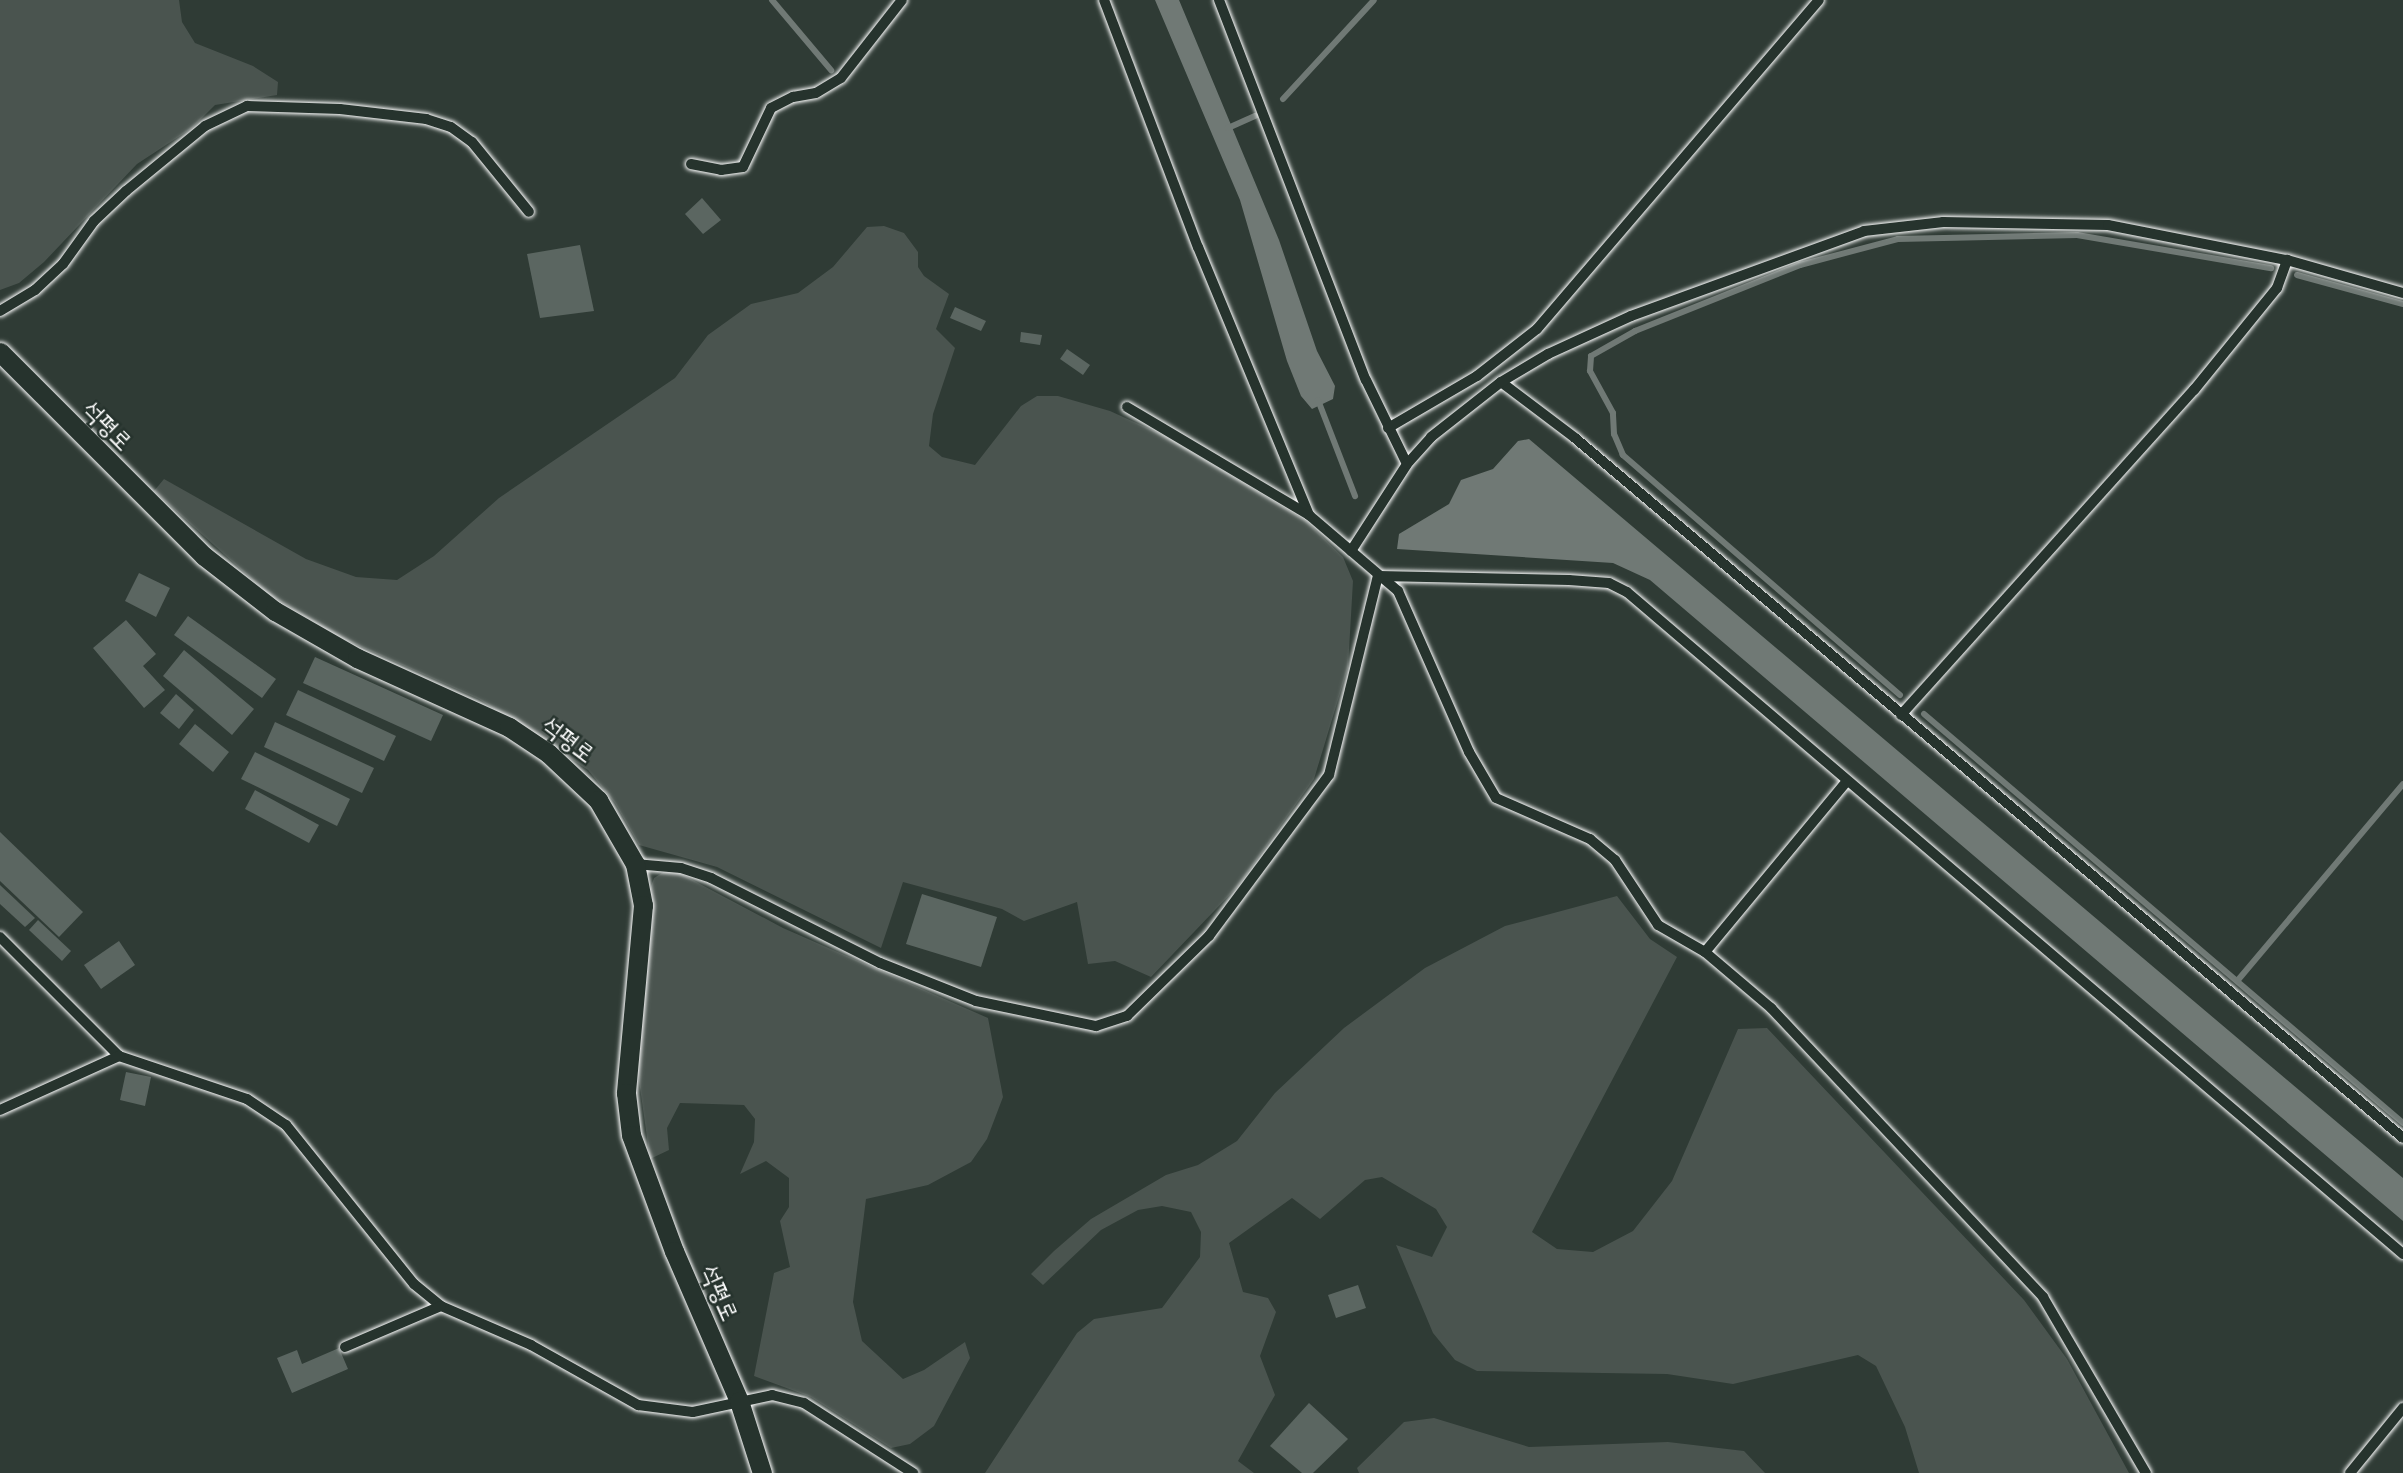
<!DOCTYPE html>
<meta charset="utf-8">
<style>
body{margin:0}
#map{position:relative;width:2403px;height:1473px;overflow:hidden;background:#2f3b35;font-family:"Comic Neue","Poor Story",sans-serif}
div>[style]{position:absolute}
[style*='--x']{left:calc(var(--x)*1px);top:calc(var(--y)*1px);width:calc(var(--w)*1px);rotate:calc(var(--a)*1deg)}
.green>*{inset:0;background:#4a544f}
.water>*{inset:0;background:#707975}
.stream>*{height:6px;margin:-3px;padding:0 3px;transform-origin:3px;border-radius:3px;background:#707975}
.building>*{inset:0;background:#5b6661}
.roads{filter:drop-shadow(0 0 2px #fff) drop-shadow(0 0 2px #fff)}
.service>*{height:10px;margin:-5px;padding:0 5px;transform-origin:5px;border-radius:5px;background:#26332d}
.minor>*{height:19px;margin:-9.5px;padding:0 9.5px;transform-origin:9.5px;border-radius:9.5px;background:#26332d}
span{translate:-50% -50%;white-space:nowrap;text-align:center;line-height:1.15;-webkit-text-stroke:5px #26332d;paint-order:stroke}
.street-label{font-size:24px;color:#fff}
</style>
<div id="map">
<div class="green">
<div style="clip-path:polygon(0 0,179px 0,182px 22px,195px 43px,253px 66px,278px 82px,277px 95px,215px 105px,192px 128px,137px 164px,44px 262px,19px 283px,0 290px)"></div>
<div style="clip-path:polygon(884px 226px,904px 233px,918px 252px,918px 267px,924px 276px,949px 294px,936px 329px,955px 348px,933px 414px,929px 446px,942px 457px,975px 465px,1021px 406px,1037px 396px,1058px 396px,1110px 411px,1165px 436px,1306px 521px,1343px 557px,1353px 581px,1348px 667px,1314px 779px,1238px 886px,1151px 977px,1115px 961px,1088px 964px,1077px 902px,1024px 921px,1002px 909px,903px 882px,881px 948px,717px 867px,639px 845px,615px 803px,588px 770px,479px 699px,339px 637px,267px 593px,154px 491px,164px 479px,306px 559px,356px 577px,397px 580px,434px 556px,499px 498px,675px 378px,708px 335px,751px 304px,798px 293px,833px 267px,867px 227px)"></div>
<div style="clip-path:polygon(670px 868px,783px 928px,988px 1018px,1003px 1097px,987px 1139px,971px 1162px,928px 1185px,866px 1199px,853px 1302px,862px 1341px,903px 1379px,924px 1370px,965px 1342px,970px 1358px,934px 1426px,910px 1444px,891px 1448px,811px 1397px,754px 1376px,774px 1273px,790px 1267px,780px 1221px,789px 1207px,789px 1178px,766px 1161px,740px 1174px,754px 1142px,755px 1119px,744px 1105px,680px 1103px,667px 1128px,669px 1150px,650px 1159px,637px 1066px,647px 898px,654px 878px)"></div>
<div style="clip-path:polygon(1617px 896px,1650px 939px,1677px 957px,1532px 1232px,1557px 1249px,1593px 1252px,1633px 1231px,1672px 1181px,1738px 1029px,1767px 1028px,2024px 1300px,2067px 1359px,2129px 1473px,1919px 1473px,1905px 1427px,1876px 1366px,1858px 1355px,1733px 1384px,1667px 1374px,1477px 1371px,1455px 1360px,1433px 1333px,1396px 1245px,1432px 1257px,1447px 1227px,1436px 1209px,1382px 1177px,1365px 1180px,1320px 1219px,1292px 1198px,1229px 1243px,1243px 1292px,1268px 1298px,1276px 1312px,1260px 1356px,1275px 1395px,1238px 1461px,1254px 1473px,985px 1473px,1077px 1333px,1094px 1319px,1162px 1308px,1200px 1257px,1201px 1232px,1191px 1212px,1162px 1206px,1138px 1210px,1101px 1230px,1043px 1285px,1031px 1274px,1054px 1251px,1091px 1219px,1166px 1175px,1198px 1165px,1237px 1141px,1275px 1093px,1344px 1028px,1425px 968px,1505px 926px)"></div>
<div style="clip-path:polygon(1434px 1418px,1529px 1447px,1668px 1442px,1744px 1451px,1765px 1473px,1359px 1473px,1357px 1468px,1404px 1422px)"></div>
</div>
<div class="water">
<div style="clip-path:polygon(1155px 0,1179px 0,1279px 240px,1317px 351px,1335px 386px,1333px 399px,1312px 409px,1301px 396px,1287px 361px,1240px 200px)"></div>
<div style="clip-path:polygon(1529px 439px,2403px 1178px,2403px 1221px,1650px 580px,1613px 563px,1397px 549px,1399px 534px,1449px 504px,1461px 480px,1493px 469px,1518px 441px)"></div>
</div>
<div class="stream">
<div style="--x:772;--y:0;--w:92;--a:49.9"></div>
<div style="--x:1283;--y:99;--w:134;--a:-47.4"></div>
<div style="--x:1228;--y:128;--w:30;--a:-24"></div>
<div style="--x:2297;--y:275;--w:110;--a:15.3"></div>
<div style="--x:1318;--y:400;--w:103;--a:68.9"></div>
<div style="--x:1900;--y:695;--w:367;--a:-139.1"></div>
<div style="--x:1623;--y:455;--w:23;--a:-113"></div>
<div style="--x:1614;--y:434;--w:21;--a:-93"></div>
<div style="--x:1613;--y:413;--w:48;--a:-118.7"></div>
<div style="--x:1590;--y:371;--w:15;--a:-86"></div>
<div style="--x:1591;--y:356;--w:51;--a:-29.6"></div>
<div style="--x:1635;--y:331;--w:178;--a:-21.8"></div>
<div style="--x:1800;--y:265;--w:101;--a:-14.9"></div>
<div style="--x:1898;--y:239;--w:179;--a:-1.3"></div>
<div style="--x:2077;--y:235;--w:197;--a:9.7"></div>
<div style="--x:1924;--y:714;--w:630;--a:40.49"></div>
<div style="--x:2238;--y:980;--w:256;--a:-49.9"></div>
</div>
<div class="building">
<div style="clip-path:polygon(702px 198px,721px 220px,703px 234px,685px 214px)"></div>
<div style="clip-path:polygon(580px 245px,594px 311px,540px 318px,527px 254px)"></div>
<div style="clip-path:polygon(955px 307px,986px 321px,981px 331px,950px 318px)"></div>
<div style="clip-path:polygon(1021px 332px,1042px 335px,1040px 345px,1020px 342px)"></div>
<div style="clip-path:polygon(1067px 349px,1090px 365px,1083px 375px,1060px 359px)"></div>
<div style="clip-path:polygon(139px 573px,170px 588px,156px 617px,125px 601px)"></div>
<div style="clip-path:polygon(188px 616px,276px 679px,262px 698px,174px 635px)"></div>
<div style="clip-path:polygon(126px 620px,156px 654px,143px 666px,165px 690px,144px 708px,93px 648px)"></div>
<div style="clip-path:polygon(184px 650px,254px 709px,232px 735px,163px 676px)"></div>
<div style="clip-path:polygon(315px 657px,443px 715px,431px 741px,303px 683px)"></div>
<div style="clip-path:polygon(298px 690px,396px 736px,384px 761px,286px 715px)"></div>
<div style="clip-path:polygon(176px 694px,194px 710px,179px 729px,160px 713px)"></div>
<div style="clip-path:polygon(275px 722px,374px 768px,362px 793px,264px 747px)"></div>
<div style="clip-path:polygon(195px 724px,229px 752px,213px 772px,179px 744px)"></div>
<div style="clip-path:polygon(255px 752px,350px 799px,337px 826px,241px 779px)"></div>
<div style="clip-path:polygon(255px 790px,319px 825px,309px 843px,245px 809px)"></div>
<div style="clip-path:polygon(0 832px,83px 912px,59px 937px,0 881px)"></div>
<div style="clip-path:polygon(0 885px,35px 918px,25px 927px,0 904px)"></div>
<div style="clip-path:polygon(922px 894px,997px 917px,981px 967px,906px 944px)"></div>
<div style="clip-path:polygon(38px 920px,71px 951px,62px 961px,29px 930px)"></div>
<div style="clip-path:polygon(119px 941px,135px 965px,101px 989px,84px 965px)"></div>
<div style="clip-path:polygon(126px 1072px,151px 1077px,145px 1106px,120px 1100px)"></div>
<div style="clip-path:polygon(1358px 1285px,1366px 1308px,1336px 1318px,1328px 1295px)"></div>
<div style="clip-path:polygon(339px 1348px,348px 1369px,292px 1393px,277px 1358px,297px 1350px,302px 1364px)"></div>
<div style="clip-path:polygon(1309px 1403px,1348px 1439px,1313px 1473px,1302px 1473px,1270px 1446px)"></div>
</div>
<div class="roads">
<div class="service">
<div style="--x:1104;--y:0;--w:264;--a:69.2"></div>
<div style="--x:1198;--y:247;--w:290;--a:67.5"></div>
<div style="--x:1309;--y:515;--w:117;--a:40.5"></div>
<div style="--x:1398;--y:591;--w:176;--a:66.2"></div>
<div style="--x:1469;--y:752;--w:53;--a:59.6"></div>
<div style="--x:1496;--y:798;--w:103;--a:23.6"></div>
<div style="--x:1590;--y:839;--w:33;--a:40"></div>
<div style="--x:1615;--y:860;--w:78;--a:56.5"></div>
<div style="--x:1658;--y:925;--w:54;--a:29.9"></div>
<div style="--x:1705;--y:952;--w:87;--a:40.3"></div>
<div style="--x:1771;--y:1008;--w:397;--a:46.7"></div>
<div style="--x:2043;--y:1297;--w:204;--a:59.7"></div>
<div style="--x:1219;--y:0;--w:407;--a:68.9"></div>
<div style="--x:1366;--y:380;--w:93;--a:64"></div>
<div style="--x:691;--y:164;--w:31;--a:11"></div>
<div style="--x:721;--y:170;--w:22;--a:-8"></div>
<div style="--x:743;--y:167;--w:65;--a:-64.6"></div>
<div style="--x:771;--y:108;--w:25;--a:-27"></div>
<div style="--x:793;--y:97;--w:23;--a:-10"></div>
<div style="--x:816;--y:93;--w:29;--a:-31"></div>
<div style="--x:841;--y:78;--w:99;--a:-52"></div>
<div style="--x:0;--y:311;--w:41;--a:-31"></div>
<div style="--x:35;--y:290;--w:38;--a:-43"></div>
<div style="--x:63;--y:264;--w:53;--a:-54.2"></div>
<div style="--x:94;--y:221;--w:44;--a:-43.2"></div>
<div style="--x:126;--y:191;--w:102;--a:-39.4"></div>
<div style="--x:205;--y:126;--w:47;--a:-25.5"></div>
<div style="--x:247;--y:106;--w:93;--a:1.8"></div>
<div style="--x:340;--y:109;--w:87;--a:6.6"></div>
<div style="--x:426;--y:119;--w:26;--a:18"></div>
<div style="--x:451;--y:127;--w:26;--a:36"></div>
<div style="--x:472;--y:142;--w:90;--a:50.8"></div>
<div style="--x:1501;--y:382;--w:93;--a:37.1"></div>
<div style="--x:1575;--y:438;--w:1084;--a:40.21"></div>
<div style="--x:1127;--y:407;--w:212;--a:30.7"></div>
<div style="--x:1388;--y:428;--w:103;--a:-30.3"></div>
<div style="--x:1477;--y:376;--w:76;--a:-38.1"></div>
<div style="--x:1537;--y:329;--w:433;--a:-49.4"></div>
<div style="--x:1351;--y:551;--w:103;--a:-57.2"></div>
<div style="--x:1407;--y:464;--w:36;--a:-48"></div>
<div style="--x:1431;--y:437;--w:89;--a:-38.2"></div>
<div style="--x:1501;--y:382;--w:55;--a:-30.8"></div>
<div style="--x:1548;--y:354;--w:91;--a:-24.6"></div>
<div style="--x:1631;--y:316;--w:248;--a:-20"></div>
<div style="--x:1864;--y:231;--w:80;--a:-6.5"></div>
<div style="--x:1943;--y:222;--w:165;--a:1"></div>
<div style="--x:2108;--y:225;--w:182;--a:11.1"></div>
<div style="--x:2287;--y:260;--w:121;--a:15.9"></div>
<div style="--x:1379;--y:576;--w:190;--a:1.2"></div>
<div style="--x:1569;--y:580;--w:40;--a:4.3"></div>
<div style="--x:1609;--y:583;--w:20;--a:27"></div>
<div style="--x:1627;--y:592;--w:1020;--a:40.47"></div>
<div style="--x:1901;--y:715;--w:438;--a:-48"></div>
<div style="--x:2194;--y:390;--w:132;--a:-50.9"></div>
<div style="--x:2277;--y:288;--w:30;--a:-70"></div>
<div style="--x:635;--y:864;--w:46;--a:5"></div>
<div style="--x:681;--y:868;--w:32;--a:18"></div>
<div style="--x:711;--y:878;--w:189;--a:26.7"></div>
<div style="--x:880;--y:963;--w:103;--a:21.6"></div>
<div style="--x:976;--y:1001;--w:123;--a:11.8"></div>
<div style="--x:1096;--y:1026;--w:33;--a:-18"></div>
<div style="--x:1127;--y:1016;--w:115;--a:-44.3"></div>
<div style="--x:1209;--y:936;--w:201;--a:-53.3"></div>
<div style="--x:1329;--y:775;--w:205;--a:-76.2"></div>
<div style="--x:0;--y:937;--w:168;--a:45"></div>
<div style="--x:1705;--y:952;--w:222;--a:-50.3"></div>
<div style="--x:119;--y:1056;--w:135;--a:18.6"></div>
<div style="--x:247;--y:1099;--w:47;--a:33.7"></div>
<div style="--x:286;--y:1125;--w:204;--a:51.2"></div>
<div style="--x:414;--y:1284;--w:35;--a:39"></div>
<div style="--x:441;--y:1306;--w:98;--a:23.4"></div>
<div style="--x:531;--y:1345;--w:123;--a:29.3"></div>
<div style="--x:638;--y:1405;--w:55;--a:7.3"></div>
<div style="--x:693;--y:1412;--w:81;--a:-12.1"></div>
<div style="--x:772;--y:1395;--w:33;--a:14"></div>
<div style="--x:804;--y:1403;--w:130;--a:32.7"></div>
<div style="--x:0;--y:1110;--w:131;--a:-24.4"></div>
<div style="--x:345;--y:1347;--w:104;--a:-23.1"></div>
<div style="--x:2350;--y:1473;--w:84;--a:-50.8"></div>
</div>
<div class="minor">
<div style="--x:0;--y:352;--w:288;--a:45"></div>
<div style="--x:204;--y:556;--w:90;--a:37.8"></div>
<div style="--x:275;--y:611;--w:95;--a:29.8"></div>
<div style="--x:357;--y:658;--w:167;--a:24.4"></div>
<div style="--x:509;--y:727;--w:47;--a:33.7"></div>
<div style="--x:548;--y:753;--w:69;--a:43.2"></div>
<div style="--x:598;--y:800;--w:74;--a:60"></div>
<div style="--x:635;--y:864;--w:42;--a:79"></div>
<div style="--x:643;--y:905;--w:189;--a:95.2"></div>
<div style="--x:626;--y:1093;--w:42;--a:83.2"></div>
<div style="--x:631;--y:1135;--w:124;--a:69.7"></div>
<div style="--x:674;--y:1251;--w:163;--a:66.6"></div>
<div style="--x:739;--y:1401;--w:76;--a:72.3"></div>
</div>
</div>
<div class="street-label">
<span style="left:107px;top:426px;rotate:45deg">석평로</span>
<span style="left:568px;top:740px;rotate:37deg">석평로</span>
<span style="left:719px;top:1293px;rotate:66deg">석평로</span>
</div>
</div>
